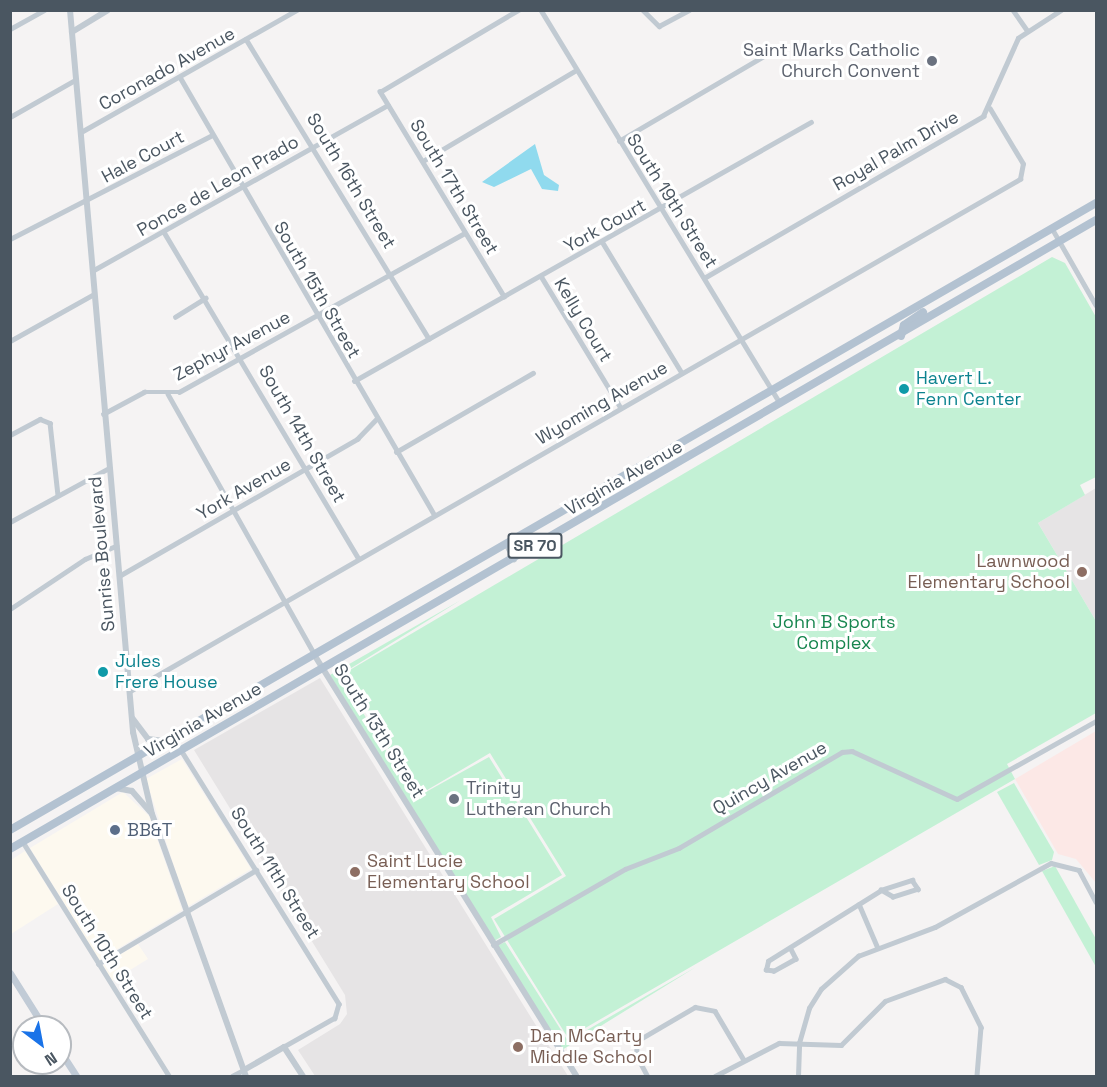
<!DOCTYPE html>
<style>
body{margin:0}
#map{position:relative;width:1107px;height:1087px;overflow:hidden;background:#f5f3f3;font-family:"Space Grotesk",sans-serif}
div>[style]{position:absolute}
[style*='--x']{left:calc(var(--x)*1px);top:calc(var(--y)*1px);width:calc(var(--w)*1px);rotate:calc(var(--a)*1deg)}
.commercial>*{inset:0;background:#fdf9ef}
.education>*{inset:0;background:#e6e4e5}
.medical>*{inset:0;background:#fce8e6}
.green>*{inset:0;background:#c3f1d5}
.water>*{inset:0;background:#90daee}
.minor>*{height:4.5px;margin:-2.25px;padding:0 2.25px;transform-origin:2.25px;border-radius:2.25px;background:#c1cad2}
.tertiary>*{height:6px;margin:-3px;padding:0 3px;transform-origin:3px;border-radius:3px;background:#c1cad2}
.secondary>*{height:7px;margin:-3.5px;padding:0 3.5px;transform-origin:3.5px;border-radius:3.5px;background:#c1cbd6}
.primary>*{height:8px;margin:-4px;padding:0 4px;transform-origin:4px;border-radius:4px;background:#b3c2d1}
.dots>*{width:16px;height:16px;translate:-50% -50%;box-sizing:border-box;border:3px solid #fff;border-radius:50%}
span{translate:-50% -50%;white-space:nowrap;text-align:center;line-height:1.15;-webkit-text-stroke:6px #fff;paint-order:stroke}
.shield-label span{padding:2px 4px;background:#fff;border:2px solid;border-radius:4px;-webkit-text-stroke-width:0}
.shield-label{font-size:16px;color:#4a5661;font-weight:700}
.worship-label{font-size:18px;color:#5b616d}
.right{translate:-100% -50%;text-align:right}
.left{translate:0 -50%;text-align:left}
.street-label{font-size:18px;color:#4a5661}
.culture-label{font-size:18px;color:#0d838f}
.education-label{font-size:18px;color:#785e54}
.park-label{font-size:18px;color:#17864f}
.service-label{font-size:18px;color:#4e5e75}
.frame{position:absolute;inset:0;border:12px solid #4a5661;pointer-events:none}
.north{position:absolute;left:12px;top:1015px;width:60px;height:60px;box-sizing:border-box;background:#fff;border:2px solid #b7bbc0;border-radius:50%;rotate:148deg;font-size:16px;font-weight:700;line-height:24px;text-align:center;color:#4a5661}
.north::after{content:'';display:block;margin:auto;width:21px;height:27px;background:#1a73e8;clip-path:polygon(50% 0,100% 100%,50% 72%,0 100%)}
</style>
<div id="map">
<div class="commercial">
<div style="clip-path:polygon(182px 759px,251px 869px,187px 907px,146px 779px)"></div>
<div style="clip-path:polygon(123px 792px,149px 816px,182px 910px,99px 960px,30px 848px)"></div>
<div style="clip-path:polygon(25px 851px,58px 904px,11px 934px,11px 860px)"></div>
<div style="clip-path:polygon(138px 944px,148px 959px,112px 981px,103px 965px)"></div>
</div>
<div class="education">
<div style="clip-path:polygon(1096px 488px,1096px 621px,1038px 523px)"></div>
<div style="clip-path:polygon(320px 678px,532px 1019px,568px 1076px,315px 1076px,298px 1050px,340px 1024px,347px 1014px,345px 995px,194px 750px)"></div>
</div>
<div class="medical">
<div style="clip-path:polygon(1096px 731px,1096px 883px,1076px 859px,1058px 854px,1015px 779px)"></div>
</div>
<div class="green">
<div style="clip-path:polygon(1052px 257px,1065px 263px,1096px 317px,1096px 477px,1080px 485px,1085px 495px,1038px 523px,1096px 621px,1096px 713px,1007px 764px,1015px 779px,568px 1038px,494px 919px,566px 876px,490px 753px,417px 796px,343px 674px)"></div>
<div style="clip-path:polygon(461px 600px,340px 675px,415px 798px,489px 757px,562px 875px,491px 917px,501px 937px,494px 941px,330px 675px)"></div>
<div style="clip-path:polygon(1014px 783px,1054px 852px,1052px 860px,1039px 865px,997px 792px)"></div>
<div style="clip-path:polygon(1055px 866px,1096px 939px,1096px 967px,1042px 871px)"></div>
<div style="clip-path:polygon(505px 942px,568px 1041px,696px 967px,562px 1050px,497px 946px)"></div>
</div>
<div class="water">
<div style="clip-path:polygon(535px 144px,544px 175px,559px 185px,558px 191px,542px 189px,531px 169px,494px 187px,482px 182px)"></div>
</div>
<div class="minor">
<div style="--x:541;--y:10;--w:460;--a:58.7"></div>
<div style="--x:643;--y:10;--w:23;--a:45"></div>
<div style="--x:659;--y:26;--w:34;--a:-28"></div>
<div style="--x:1013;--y:10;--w:24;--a:55"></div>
<div style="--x:10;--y:29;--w:39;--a:-29"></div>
<div style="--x:246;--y:39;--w:351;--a:58.6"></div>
<div style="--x:180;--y:77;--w:505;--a:59.83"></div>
<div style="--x:10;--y:117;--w:75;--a:-29.6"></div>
<div style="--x:81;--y:132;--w:248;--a:-29.5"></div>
<div style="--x:619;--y:141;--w:172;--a:-30.4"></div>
<div style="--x:423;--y:161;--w:178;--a:-30.7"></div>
<div style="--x:1053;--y:230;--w:86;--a:60.2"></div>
<div style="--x:164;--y:232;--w:379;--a:59.2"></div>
<div style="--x:10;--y:239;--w:227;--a:-27.2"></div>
<div style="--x:603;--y:243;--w:152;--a:58.7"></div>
<div style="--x:92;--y:271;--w:339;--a:-29.3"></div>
<div style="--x:541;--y:276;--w:154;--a:58.8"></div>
<div style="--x:704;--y:278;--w:323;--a:-30.1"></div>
<div style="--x:983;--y:116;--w:85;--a:-65.8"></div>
<div style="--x:1018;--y:38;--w:51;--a:-33.1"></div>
<div style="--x:504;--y:297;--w:240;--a:-121.2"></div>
<div style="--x:380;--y:92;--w:161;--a:-30.7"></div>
<div style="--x:175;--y:317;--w:36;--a:-32"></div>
<div style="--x:10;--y:341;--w:96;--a:-29.2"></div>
<div style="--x:354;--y:381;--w:525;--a:-29.54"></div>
<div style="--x:168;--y:394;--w:300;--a:60.6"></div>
<div style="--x:103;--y:414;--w:47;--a:-28.2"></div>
<div style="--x:144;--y:392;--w:35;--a:0"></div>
<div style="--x:179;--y:392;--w:327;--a:-29.1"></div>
<div style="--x:10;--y:435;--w:34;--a:-28"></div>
<div style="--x:40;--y:419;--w:11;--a:22"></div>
<div style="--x:50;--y:423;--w:72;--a:83.7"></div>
<div style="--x:396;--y:452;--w:158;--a:-30"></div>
<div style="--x:10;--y:522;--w:113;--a:-28.6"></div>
<div style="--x:507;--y:546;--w:15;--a:62"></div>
<div style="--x:119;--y:576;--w:275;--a:-29.9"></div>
<div style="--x:357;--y:439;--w:29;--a:-46"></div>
<div style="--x:10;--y:609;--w:90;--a:-33.7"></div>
<div style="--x:85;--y:559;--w:34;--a:-23"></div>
<div style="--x:130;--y:691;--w:1027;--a:-29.91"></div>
<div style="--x:1020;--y:179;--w:15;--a:-79"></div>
<div style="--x:1023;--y:164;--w:64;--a:-121"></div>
<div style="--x:181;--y:750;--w:299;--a:58.1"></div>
<div style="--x:339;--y:1004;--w:15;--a:106"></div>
<div style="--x:335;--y:1018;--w:59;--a:150.4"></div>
<div style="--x:23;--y:842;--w:276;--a:58"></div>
<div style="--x:859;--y:904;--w:46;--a:66.8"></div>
<div style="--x:493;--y:945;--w:152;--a:-29.9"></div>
<div style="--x:625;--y:869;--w:58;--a:-21.3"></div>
<div style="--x:679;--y:848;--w:189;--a:-30.5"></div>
<div style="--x:842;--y:752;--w:10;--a:-6"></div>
<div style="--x:852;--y:751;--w:115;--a:24.6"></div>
<div style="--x:957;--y:799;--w:159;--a:-29.3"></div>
<div style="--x:791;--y:949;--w:11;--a:63"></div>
<div style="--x:796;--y:959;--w:25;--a:151"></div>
<div style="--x:774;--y:971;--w:8;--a:-173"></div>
<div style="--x:766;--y:970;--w:9;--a:-77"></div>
<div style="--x:768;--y:961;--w:133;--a:-32.1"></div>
<div style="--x:881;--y:890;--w:33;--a:-18"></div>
<div style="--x:912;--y:880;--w:11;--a:56"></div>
<div style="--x:918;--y:889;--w:26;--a:162"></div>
<div style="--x:893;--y:897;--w:14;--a:-150"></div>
<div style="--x:98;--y:964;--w:184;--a:-30.7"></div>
<div style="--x:232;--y:1076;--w:13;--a:-27"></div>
<div style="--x:647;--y:1076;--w:24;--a:-118"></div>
<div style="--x:636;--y:1055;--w:14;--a:-86"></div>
<div style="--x:637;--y:1041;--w:67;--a:-30.4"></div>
<div style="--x:695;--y:1007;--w:20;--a:11"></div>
<div style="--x:715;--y:1011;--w:57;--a:59.4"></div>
<div style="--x:715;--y:1076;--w:72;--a:-27.3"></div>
<div style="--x:779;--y:1043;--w:62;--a:1.8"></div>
<div style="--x:841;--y:1045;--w:62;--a:-45"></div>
<div style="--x:885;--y:1001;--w:64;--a:-20.1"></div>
<div style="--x:945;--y:979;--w:18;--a:27"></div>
<div style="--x:961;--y:987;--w:45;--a:63.4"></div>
<div style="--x:981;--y:1027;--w:49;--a:94.7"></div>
<div style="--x:798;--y:1076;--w:33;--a:-88"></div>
<div style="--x:799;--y:1043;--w:36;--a:-74"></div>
<div style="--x:809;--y:1008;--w:22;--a:-58"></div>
<div style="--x:821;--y:989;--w:50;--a:-41.7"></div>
<div style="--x:858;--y:956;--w:82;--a:-20.6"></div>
<div style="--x:935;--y:927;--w:132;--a:-28.9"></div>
<div style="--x:1051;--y:863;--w:29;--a:14"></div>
<div style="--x:1079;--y:870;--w:36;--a:62"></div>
</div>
<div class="tertiary">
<div style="--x:70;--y:10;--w:725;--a:85.01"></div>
<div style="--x:133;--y:732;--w:84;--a:77"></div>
<div style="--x:152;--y:814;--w:278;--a:70.3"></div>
<div style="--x:72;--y:32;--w:42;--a:-31.4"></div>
<div style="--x:315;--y:656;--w:494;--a:58.1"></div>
<div style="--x:133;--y:719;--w:25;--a:53"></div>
<div style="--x:148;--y:739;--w:16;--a:7"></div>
<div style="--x:116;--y:788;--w:16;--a:11"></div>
<div style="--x:132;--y:791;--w:28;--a:49"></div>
<div style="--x:244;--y:1070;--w:46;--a:-29.9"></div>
<div style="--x:284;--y:1047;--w:35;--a:57"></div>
</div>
<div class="secondary">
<div style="--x:10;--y:973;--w:64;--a:57.8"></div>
<div style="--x:60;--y:1051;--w:30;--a:57"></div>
</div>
<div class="primary">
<div style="--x:901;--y:336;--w:11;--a:-75"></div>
<div style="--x:904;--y:325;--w:23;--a:-34"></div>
<div style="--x:10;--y:830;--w:1254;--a:-30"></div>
<div style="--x:10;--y:849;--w:1255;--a:-30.08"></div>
</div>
<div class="dots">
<div style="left:932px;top:61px;background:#6b7280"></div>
<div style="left:904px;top:389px;background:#0f9aa8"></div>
<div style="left:1082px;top:572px;background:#8d6e63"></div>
<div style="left:103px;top:672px;background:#0f9aa8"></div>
<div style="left:454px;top:799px;background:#6b7280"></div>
<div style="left:115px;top:830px;background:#5c6f8a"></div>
<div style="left:355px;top:872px;background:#8d6e63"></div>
<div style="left:518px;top:1047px;background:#8d6e63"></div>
</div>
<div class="shield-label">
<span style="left:535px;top:546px">SR 70</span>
</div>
<div class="worship-label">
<span class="right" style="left:920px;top:61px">Saint Marks Catholic<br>Church Convent</span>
<span class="left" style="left:466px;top:799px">Trinity<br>Lutheran Church</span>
</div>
<div class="street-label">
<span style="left:167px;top:69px;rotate:-29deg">Coronado Avenue</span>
<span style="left:896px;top:151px;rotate:-30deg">Royal Palm Drive</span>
<span style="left:143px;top:157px;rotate:-28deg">Hale Court</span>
<span style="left:351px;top:181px;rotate:59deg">South 16th Street</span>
<span style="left:218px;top:186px;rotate:-30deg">Ponce de Leon Prado</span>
<span style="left:454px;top:187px;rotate:59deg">South 17th Street</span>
<span style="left:672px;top:201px;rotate:58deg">South 19th Street</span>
<span style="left:605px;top:226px;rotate:-29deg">York Court</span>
<span style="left:317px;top:290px;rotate:60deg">South 15th Street</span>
<span style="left:583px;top:320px;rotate:59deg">Kelly Court</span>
<span style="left:232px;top:346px;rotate:-28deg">Zephyr Avenue</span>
<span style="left:602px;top:403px;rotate:-30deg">Wyoming Avenue</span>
<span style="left:302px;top:434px;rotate:60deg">South 14th Street</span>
<span style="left:624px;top:478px;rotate:-30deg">Virginia Avenue</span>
<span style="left:244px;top:489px;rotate:-30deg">York Avenue</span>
<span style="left:102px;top:554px;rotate:-95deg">Sunrise Boulevard</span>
<span style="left:203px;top:720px;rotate:-30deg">Virginia Avenue</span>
<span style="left:379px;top:731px;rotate:58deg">South 13th Street</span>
<span style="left:770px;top:778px;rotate:-30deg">Quincy Avenue</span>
<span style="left:275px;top:873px;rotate:58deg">South 11th Street</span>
<span style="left:107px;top:952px;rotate:58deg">South 10th Street</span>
</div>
<div class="culture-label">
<span class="left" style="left:916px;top:389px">Havert L.<br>Fenn Center</span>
<span class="left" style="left:115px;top:672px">Jules<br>Frere House</span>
</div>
<div class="education-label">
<span class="right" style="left:1070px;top:572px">Lawnwood<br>Elementary School</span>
<span class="left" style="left:367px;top:872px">Saint Lucie<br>Elementary School</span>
<span class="left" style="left:530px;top:1047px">Dan McCarty<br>Middle School</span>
</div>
<div class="park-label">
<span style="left:834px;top:633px">John B Sports<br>Complex</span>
</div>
<div class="service-label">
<span class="left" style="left:127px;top:830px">BB&amp;T</span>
</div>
<div class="frame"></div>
<div class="north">N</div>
</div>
